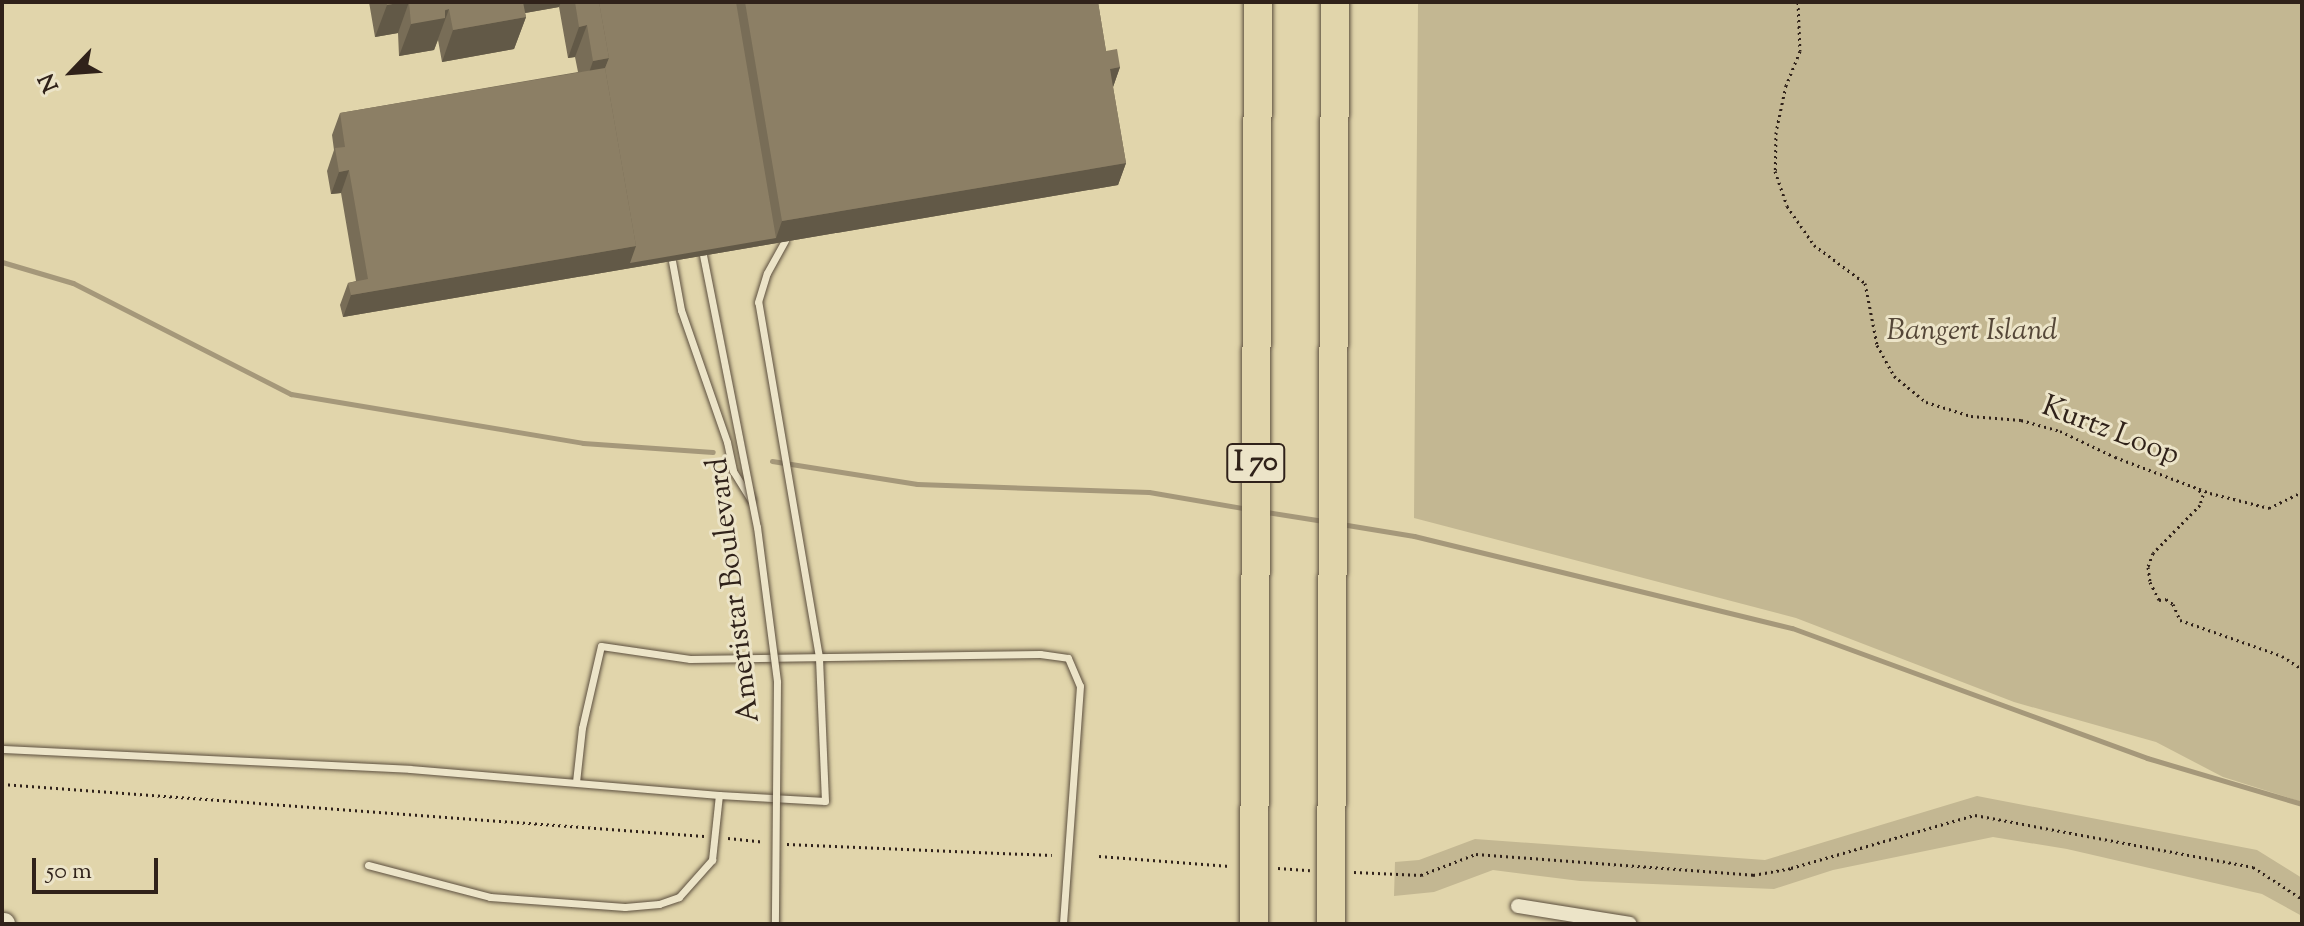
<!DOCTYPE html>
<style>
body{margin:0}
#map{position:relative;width:2304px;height:926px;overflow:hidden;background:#e1d5ab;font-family:"Sorts Mill Goudy",serif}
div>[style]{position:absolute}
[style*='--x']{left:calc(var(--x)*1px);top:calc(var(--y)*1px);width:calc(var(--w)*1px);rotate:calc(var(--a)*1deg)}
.green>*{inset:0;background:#c3b792}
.stream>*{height:5px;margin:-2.5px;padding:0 2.5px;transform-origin:2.5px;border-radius:2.5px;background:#a5987a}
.path>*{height:3px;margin-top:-1.5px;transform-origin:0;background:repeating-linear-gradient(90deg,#30221a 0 2px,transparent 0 6px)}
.roads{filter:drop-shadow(0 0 2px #5c4f3e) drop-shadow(0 0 2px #5c4f3e)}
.lane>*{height:7px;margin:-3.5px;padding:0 3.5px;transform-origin:3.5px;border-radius:3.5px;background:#ece4c8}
.street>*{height:14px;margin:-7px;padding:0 7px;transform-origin:7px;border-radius:7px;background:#ece4c8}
.secondary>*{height:22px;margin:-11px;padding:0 11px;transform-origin:11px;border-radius:11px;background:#ece4c8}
.bridges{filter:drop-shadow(0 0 2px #5c4f3e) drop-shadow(0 0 2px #5c4f3e)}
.lane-bridge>*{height:7px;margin:-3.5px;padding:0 3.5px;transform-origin:3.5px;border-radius:3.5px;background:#ece4c8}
.highway-bridge>*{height:28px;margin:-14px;padding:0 14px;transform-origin:14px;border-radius:14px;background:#e1d5ab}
.wall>*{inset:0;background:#786d57}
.shaded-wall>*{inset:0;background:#625947}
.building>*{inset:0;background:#8c7f65}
span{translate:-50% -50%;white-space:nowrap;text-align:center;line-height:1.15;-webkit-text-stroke:6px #ece4c8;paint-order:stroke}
.shield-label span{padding:2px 6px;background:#ece4c8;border:2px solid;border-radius:6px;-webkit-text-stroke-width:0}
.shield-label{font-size:28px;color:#30221a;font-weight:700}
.park-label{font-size:30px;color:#554738;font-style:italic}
.street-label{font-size:30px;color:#30221a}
.frame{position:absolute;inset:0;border:4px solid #30221a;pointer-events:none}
.north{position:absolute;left:32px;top:32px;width:80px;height:80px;-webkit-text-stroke:6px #ece4c8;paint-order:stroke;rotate:245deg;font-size:22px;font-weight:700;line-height:32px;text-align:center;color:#30221a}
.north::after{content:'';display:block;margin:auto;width:28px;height:36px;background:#30221a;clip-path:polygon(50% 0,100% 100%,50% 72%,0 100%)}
.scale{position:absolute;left:32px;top:858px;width:126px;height:36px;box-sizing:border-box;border:4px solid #30221a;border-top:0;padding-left:10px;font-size:24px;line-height:28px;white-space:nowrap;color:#30221a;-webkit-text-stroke:6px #ece4c8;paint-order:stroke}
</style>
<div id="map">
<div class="green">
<div style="clip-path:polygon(1418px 2px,2302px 2px,2302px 802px,2223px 777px,2156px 742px,2014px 702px,1796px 618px,1414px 518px)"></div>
<div style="clip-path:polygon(1977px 796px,2257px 850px,2302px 878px,2302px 916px,2262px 894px,2067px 849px,1993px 837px,1833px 870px,1774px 889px,1580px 881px,1493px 870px,1434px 892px,1394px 896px,1395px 862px,1419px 860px,1475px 839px,1765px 860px)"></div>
</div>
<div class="stream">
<div style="--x:2;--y:262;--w:74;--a:16.5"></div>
<div style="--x:73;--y:283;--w:245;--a:27"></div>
<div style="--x:291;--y:394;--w:296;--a:9.5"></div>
<div style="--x:583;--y:443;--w:130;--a:4"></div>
<div style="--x:772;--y:461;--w:147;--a:9"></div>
<div style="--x:917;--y:484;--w:232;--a:2"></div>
<div style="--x:1149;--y:492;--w:100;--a:9.7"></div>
<div style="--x:1266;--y:512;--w:58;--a:9"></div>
<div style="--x:1341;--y:524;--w:74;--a:9.3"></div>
<div style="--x:1414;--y:536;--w:389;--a:13.7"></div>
<div style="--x:1792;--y:628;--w:378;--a:20.1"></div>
<div style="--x:2147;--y:758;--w:162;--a:16.5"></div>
</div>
<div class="path">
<div style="--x:1798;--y:2;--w:49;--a:87.7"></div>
<div style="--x:1800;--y:51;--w:37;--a:112"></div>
<div style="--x:1786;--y:85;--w:48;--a:102"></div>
<div style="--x:1776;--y:132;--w:39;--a:91"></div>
<div style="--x:1775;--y:171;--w:37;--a:71"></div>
<div style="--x:1787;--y:206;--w:47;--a:55.3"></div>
<div style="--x:1814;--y:245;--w:64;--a:36.7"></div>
<div style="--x:1865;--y:283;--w:63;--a:79"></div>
<div style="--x:1877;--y:345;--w:35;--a:61"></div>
<div style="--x:1894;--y:376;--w:41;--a:39.1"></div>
<div style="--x:1926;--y:402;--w:47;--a:17.3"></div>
<div style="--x:1971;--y:416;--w:50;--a:4.6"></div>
<div style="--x:2021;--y:420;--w:41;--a:15.8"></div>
<div style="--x:2060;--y:431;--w:61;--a:25.3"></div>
<div style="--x:2115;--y:457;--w:102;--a:20.8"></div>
<div style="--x:2210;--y:493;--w:61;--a:14.3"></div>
<div style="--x:2269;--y:508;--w:37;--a:-26"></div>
<div style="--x:2199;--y:490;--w:6;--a:51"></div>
<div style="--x:2203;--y:495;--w:10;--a:107"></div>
<div style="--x:2200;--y:505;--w:67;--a:134.4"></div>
<div style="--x:2153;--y:553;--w:15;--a:110"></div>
<div style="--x:2148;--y:567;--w:15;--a:82"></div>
<div style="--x:2150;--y:582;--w:20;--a:63"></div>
<div style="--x:2159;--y:600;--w:7;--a:-8"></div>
<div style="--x:2166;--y:599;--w:9;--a:36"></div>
<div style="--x:2173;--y:604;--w:17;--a:66"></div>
<div style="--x:2180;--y:620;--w:108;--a:19.4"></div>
<div style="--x:2282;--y:656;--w:24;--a:33"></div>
<div style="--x:2;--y:784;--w:704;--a:4.24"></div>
<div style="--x:728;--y:838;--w:36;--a:6"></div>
<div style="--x:787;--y:844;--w:265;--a:2.4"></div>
<div style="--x:1099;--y:856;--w:131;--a:4.4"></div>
<div style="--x:1278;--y:868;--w:32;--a:4"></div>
<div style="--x:1354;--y:872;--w:67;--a:2.6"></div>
<div style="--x:1421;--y:875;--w:59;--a:-20.9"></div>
<div style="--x:1476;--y:854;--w:278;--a:4.3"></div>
<div style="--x:1753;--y:875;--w:39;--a:-10"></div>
<div style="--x:1791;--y:868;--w:191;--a:-16.1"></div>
<div style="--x:1975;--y:815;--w:283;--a:10.6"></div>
<div style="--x:2253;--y:867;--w:59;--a:33.1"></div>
</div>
<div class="roads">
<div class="lane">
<div style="--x:672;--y:261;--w:50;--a:79.6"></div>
<div style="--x:681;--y:310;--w:140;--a:70.8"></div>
<div style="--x:727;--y:442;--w:30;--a:78"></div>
<div style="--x:733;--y:471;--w:34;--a:58"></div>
<div style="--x:2;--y:749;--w:408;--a:2.8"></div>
<div style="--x:410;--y:769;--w:310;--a:4.8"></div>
<div style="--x:719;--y:795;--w:106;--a:3.2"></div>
<div style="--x:825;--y:801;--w:144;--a:-92.4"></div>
<div style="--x:819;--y:657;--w:360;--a:-99.7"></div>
<div style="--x:758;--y:302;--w:30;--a:-73"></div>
<div style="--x:767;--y:273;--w:37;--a:-61"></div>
<div style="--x:576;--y:782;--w:54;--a:-83.7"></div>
<div style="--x:582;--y:728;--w:84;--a:-77"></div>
<div style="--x:601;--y:646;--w:90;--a:8.3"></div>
<div style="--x:690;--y:659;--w:350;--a:-0.8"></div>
<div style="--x:1040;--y:654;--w:28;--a:8"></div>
<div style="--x:1068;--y:658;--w:30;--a:67"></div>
<div style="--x:1080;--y:686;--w:239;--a:94.1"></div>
<div style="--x:368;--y:865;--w:126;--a:14.7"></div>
<div style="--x:490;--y:897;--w:135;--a:4.2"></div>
<div style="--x:625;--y:907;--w:34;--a:-5"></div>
<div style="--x:659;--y:904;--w:21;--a:-19"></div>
<div style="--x:679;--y:897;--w:50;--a:-48.3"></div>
<div style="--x:712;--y:860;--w:65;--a:-83.9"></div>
</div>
<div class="street">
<div style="--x:1518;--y:906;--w:113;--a:9.1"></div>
</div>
<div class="secondary">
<div style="--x:2;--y:924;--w:2;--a:0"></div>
</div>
</div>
<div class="bridges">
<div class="lane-bridge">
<div style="--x:703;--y:255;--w:277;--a:78.8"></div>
<div style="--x:757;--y:527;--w:156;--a:82.6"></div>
<div style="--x:777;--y:682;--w:242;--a:90.5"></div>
</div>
<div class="highway-bridge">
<div style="--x:1254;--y:924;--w:922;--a:-89.75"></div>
<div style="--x:1331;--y:924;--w:922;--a:-89.75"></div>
</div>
</div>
<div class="wall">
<div style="clip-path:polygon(369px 2px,1098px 2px,1106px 51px,1120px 67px,1113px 87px,1126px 163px,1118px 185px,343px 317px,340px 305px,348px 283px,356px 281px,341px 193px,331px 194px,327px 171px,334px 150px,332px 135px,340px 113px,578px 72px,575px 57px,568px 58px,559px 7px,525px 13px,526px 17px,514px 49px,442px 62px,438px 40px,434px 50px,399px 56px,398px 33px,375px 37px)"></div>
</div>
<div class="shaded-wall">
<div style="clip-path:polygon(404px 2px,409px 2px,398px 33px,375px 37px,387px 5px)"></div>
<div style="clip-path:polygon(513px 2px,561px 2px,559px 7px,508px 16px)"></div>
<div style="clip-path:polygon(449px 9px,434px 50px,399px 56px,411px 24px)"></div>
<div style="clip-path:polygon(526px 17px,514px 49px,442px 62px,453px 30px)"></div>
<div style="clip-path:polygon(587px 25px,575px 57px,568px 58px,579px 27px)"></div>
<div style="clip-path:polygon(609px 58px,597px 90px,582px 93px,593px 61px)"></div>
<div style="clip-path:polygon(1120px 67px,1112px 90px,1110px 69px)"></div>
<div style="clip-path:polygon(1126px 163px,1118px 185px,343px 317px,351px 295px,636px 246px,776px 238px,782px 221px)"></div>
<div style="clip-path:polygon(349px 170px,341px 193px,331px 194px,339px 172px)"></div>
</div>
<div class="building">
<div style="clip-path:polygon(386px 2px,404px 2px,387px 5px)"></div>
<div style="clip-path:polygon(409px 2px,523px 2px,526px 17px,453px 30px,449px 9px,445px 10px,445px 18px,411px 24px)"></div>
<div style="clip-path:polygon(575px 2px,599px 2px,609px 58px,593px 61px,587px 25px,579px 27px)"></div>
<div style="clip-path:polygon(599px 2px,736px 2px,776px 238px,630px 263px,636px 246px,605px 68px,609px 58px)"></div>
<div style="clip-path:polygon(745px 2px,1098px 2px,1106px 51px,1117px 49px,1120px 67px,1110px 69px,1126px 163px,782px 221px)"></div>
<div style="clip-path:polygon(605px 68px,636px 246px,351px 295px,348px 283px,368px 279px,349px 170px,339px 172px,335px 148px,345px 147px,340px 113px)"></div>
</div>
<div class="shield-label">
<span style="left:1256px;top:463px">I 70</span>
</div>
<div class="park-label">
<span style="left:1972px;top:332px">Bangert Island</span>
</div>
<div class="street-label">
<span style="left:2110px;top:432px;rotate:21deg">Kurtz Loop</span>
<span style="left:735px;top:590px;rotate:-97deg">Ameristar Boulevard</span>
</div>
<div class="frame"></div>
<div class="north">N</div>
<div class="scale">50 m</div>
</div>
